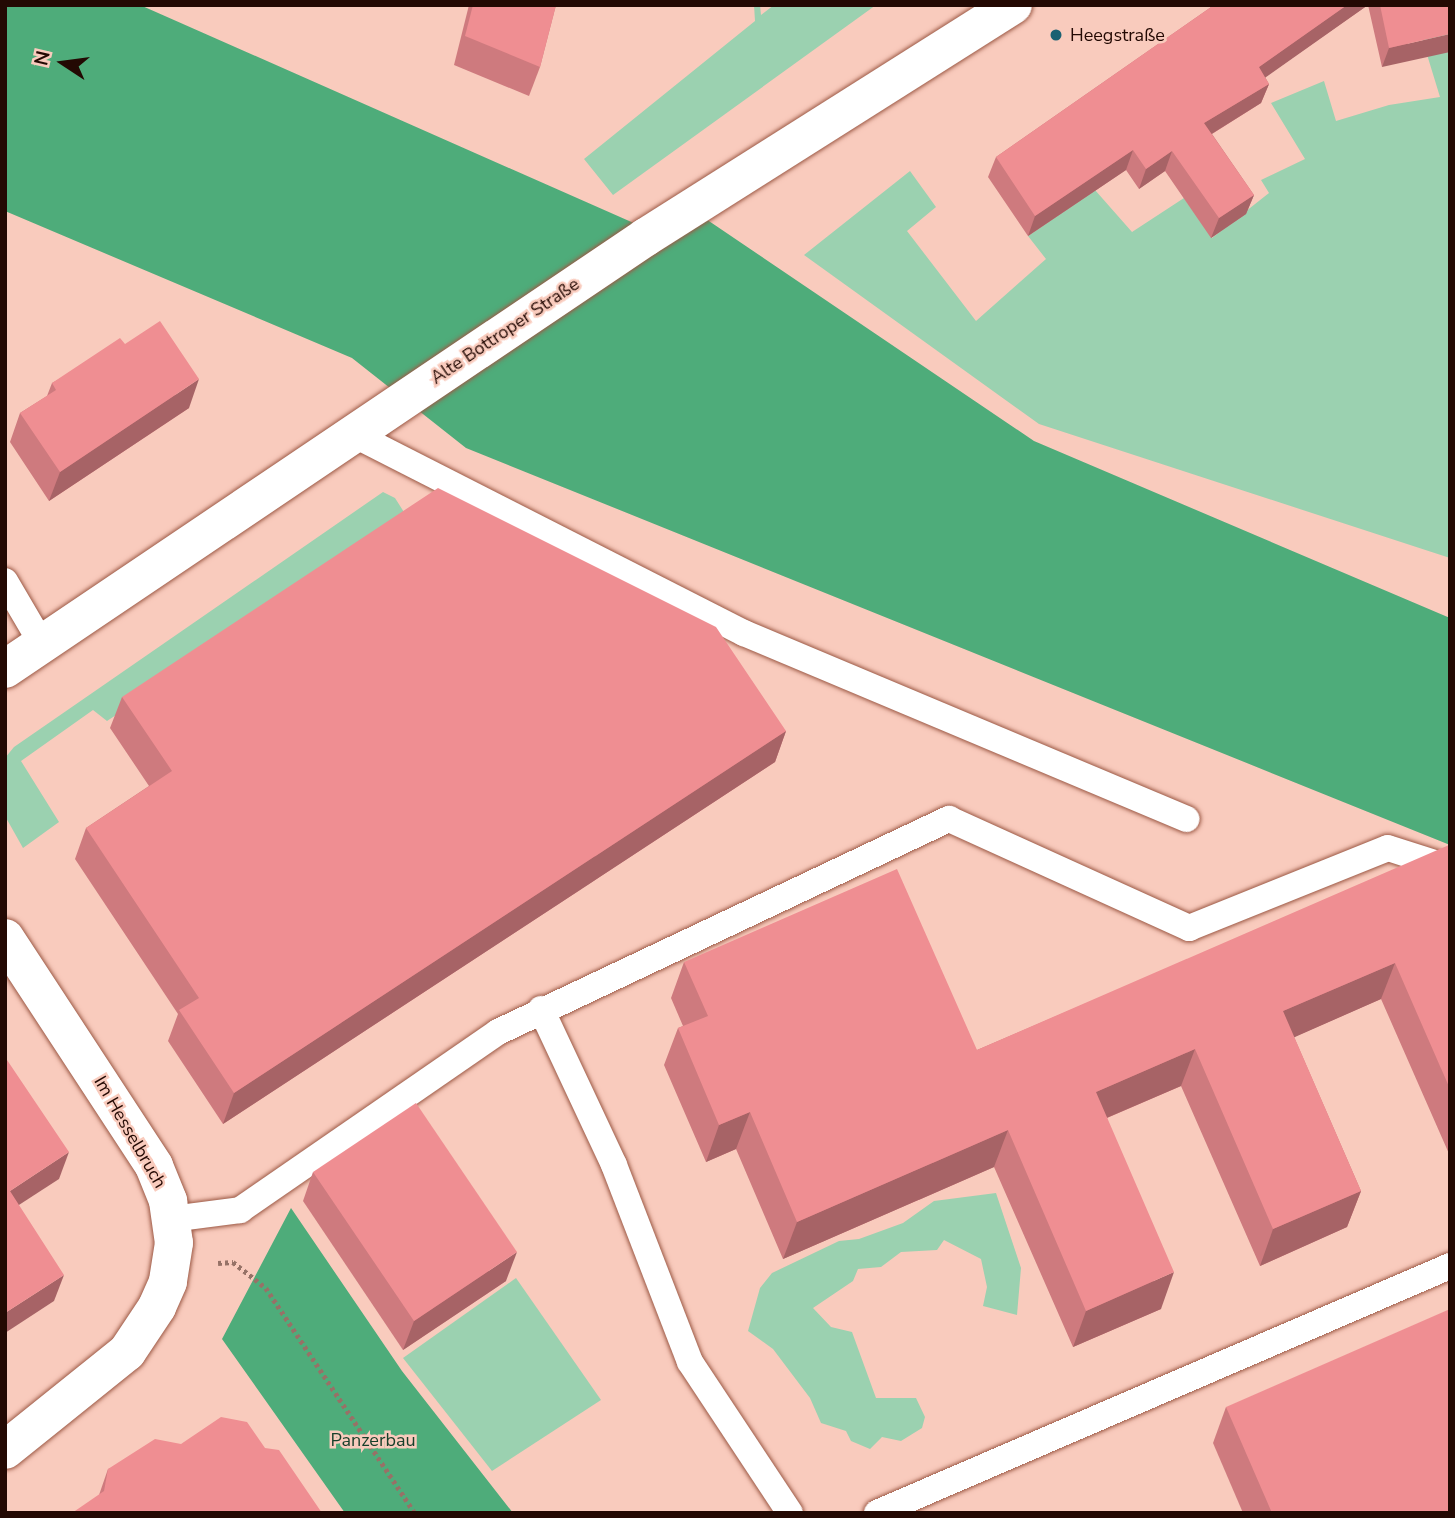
<!DOCTYPE html>
<meta charset="utf-8">
<style>
body{margin:0}
#map{position:relative;width:1455px;height:1518px;overflow:hidden;background:#f9cbbd;font-family:"Nunito Sans",sans-serif}
div>[style]{position:absolute}
[style*='--x']{left:calc(var(--x)*1px);top:calc(var(--y)*1px);width:calc(var(--w)*1px);rotate:calc(var(--a)*1deg)}
.green>*{inset:0;background:#9bd1b0}
.forest>*{inset:0;background:#4eac7a}
.path>*{height:4.5px;margin-top:-2.25px;transform-origin:0;background:repeating-linear-gradient(90deg,#967267 0 3.5px,transparent 0 7px)}
.roads{filter:drop-shadow(0 0 2px #9c5945) drop-shadow(0 0 2px #9c5945)}
.service>*{height:26px;margin:-13px;padding:0 13px;transform-origin:13px;border-radius:13px;background:#fff}
.minor>*{height:38px;margin:-19px;padding:0 19px;transform-origin:19px;border-radius:19px;background:#fff}
.tertiary>*{height:38px;margin:-19px;padding:0 19px;transform-origin:19px;border-radius:19px;background:#fff}
.wall>*{inset:0;background:#ce7a7e}
.shaded-wall>*{inset:0;background:#a76366}
.building>*{inset:0;background:#ef8e92}
.dots>*{width:19px;height:19px;translate:-50% -50%;box-sizing:border-box;border:4px solid #f9cbbd;border-radius:50%}
span{translate:-50% -50%;white-space:nowrap;text-align:center;line-height:1.15;-webkit-text-stroke:5px #f9cbbd;paint-order:stroke}
.poi-label{font-size:18px;color:#230903}
.left{translate:0 -50%;text-align:left}
.street-label{font-size:18px;color:#230903}
.park-label{font-size:18px;color:#173f2a}
.frame{position:absolute;inset:0;border:7px solid #230903;pointer-events:none}
.north{position:absolute;left:28px;top:28px;width:70px;height:70px;-webkit-text-stroke:5px #f9cbbd;paint-order:stroke;rotate:283deg;font-size:19px;font-weight:700;line-height:28px;text-align:center;color:#230903}
.north::after{content:'';display:block;margin:auto;width:24px;height:32px;background:#230903;clip-path:polygon(50% 0,100% 100%,50% 72%,0 100%)}
</style>
<div id="map">
<div class="green">
<div style="clip-path:polygon(754px 5px,760px 5px,761px 15px,774px 5px,876px 5px,613px 195px,584px 159px,755px 21px)"></div>
<div style="clip-path:polygon(1450px 31px,1450px 558px,1039px 424px,804px 255px,910px 171px,936px 207px,907px 231px,976px 321px,1046px 259px,1028px 236px,1095px 190px,1132px 232px,1184px 198px,1212px 238px,1269px 193px,1261px 180px,1305px 159px,1271px 103px,1324px 81px,1336px 121px,1389px 105px,1440px 97px,1421px 35px)"></div>
<div style="clip-path:polygon(383px 492px,395px 498px,409px 520px,107px 721px,93px 710px,21px 761px,59px 822px,23px 848px,5px 816px,5px 758px,14px 747px)"></div>
<div style="clip-path:polygon(996px 1193px,1021px 1268px,1017px 1315px,983px 1306px,987px 1287px,981px 1259px,944px 1240px,937px 1250px,901px 1252px,881px 1267px,858px 1269px,853px 1281px,813px 1308px,831px 1327px,852px 1332px,876px 1398px,916px 1398px,925px 1417px,922px 1428px,901px 1441px,882px 1437px,870px 1449px,851px 1441px,846px 1431px,821px 1423px,810px 1398px,773px 1349px,748px 1331px,760px 1288px,772px 1273px,839px 1241px,859px 1239px,903px 1223px,934px 1201px)"></div>
<div style="clip-path:polygon(516px 1278px,601px 1400px,492px 1471px,403px 1358px)"></div>
</div>
<div class="forest">
<div style="clip-path:polygon(5px 5px,140px 5px,645px 228px,700px 215px,1034px 441px,1450px 618px,1450px 845px,466px 448px,352px 358px,5px 211px)"></div>
<div style="clip-path:polygon(291px 1208px,402px 1371px,513px 1513px,345px 1513px,222px 1339px)"></div>
</div>
<div class="path">
<div style="--x:218;--y:1263;--w:15;--a:-4"></div>
<div style="--x:233;--y:1262;--w:42;--a:38.2"></div>
<div style="--x:266;--y:1288;--w:270;--a:56.5"></div>
</div>
<div class="roads">
<div class="service">
<div style="--x:353;--y:434;--w:439;--a:27"></div>
<div style="--x:744;--y:633;--w:480;--a:22.8"></div>
<div style="--x:5;--y:581;--w:73;--a:59.6"></div>
<div style="--x:541;--y:1009;--w:172;--a:64.9"></div>
<div style="--x:614;--y:1165;--w:211;--a:68.9"></div>
<div style="--x:690;--y:1362;--w:181;--a:56.5"></div>
<div style="--x:172;--y:1219;--w:69;--a:-7.5"></div>
<div style="--x:240;--y:1210;--w:313;--a:-34.6"></div>
<div style="--x:498;--y:1032;--w:499;--a:-25.3"></div>
<div style="--x:949;--y:819;--w:264;--a:24.4"></div>
<div style="--x:1189;--y:928;--w:214;--a:-21.9"></div>
<div style="--x:1388;--y:848;--w:65;--a:17.9"></div>
<div style="--x:877;--y:1513;--w:624;--a:-23.32"></div>
</div>
<div class="minor">
<div style="--x:5;--y:938;--w:272;--a:56.8"></div>
<div style="--x:154;--y:1166;--w:38;--a:68"></div>
<div style="--x:168;--y:1201;--w:42;--a:81.9"></div>
<div style="--x:174;--y:1243;--w:39;--a:99"></div>
<div style="--x:168;--y:1282;--w:27;--a:114"></div>
<div style="--x:157;--y:1307;--w:54;--a:123.7"></div>
<div style="--x:127;--y:1352;--w:156;--a:141.2"></div>
</div>
<div class="tertiary">
<div style="--x:5;--y:669;--w:773;--a:-33.98"></div>
<div style="--x:646;--y:237;--w:434;--a:-32.3"></div>
</div>
</div>
<div class="wall">
<div style="clip-path:polygon(469px 5px,556px 5px,540px 67px,529px 96px,454px 65px)"></div>
<div style="clip-path:polygon(1214px 5px,1450px 5px,1382px 67px,1368px 5px,1265px 77px,1269px 84px,1261px 103px,1212px 134px,1254px 195px,1246px 214px,1211px 238px,1165px 171px,1139px 189px,1126px 170px,1028px 236px,988px 177px,996px 157px)"></div>
<div style="clip-path:polygon(125px 344px,189px 408px,49px 501px,10px 442px,20px 413px,47px 396px,52px 383px)"></div>
<div style="clip-path:polygon(122px 697px,786px 731px,775px 762px,223px 1124px,168px 1041px,178px 1014px,75px 859px,86px 828px,149px 786px,110px 728px)"></div>
<div style="clip-path:polygon(1450px 848px,1450px 1156px,1381px 999px,1294px 1037px,1361px 1191px,1347px 1227px,1260px 1266px,1181px 1086px,1107px 1118px,1161px 1309px,1073px 1347px,994px 1167px,783px 1259px,736px 1149px,706px 1162px,664px 1065px,678px 1028px,683px 1026px,671px 998px,684px 962px,977px 1050px)"></div>
<div style="clip-path:polygon(313px 1172px,506px 1281px,403px 1350px,303px 1201px)"></div>
<div style="clip-path:polygon(1226px 1407px,1450px 1513px,1243px 1513px,1213px 1443px)"></div>
<div style="clip-path:polygon(181px 1444px,265px 1448px,99px 1495px,108px 1469px)"></div>
</div>
<div class="shaded-wall">
<div style="clip-path:polygon(1347px 5px,1368px 5px,1252px 87px,1259px 67px)"></div>
<div style="clip-path:polygon(1450px 34px,1450px 52px,1382px 67px,1389px 48px)"></div>
<div style="clip-path:polygon(1269px 84px,1261px 103px,1197px 143px,1204px 123px)"></div>
<div style="clip-path:polygon(1133px 150px,1126px 170px,1028px 236px,1035px 216px)"></div>
<div style="clip-path:polygon(1172px 151px,1165px 171px,1139px 189px,1146px 169px)"></div>
<div style="clip-path:polygon(1254px 195px,1246px 214px,1211px 238px,1219px 218px)"></div>
<div style="clip-path:polygon(199px 379px,189px 408px,49px 501px,60px 472px)"></div>
<div style="clip-path:polygon(786px 731px,775px 762px,223px 1124px,234px 1093px)"></div>
<div style="clip-path:polygon(1395px 963px,1381px 999px,1270px 1048px,1283px 1011px)"></div>
<div style="clip-path:polygon(1195px 1049px,1181px 1086px,1083px 1128px,1096px 1092px)"></div>
<div style="clip-path:polygon(750px 1112px,736px 1149px,706px 1162px,719px 1125px)"></div>
<div style="clip-path:polygon(1008px 1130px,994px 1167px,783px 1259px,797px 1222px)"></div>
<div style="clip-path:polygon(69px 1152px,59px 1179px,5px 1214px,10px 1191px)"></div>
<div style="clip-path:polygon(1361px 1191px,1347px 1227px,1260px 1266px,1273px 1229px)"></div>
<div style="clip-path:polygon(517px 1252px,506px 1281px,403px 1350px,414px 1321px)"></div>
<div style="clip-path:polygon(1174px 1272px,1161px 1309px,1073px 1347px,1086px 1311px)"></div>
<div style="clip-path:polygon(64px 1275px,54px 1301px,5px 1333px,5px 1313px)"></div>
</div>
<div class="building">
<div style="clip-path:polygon(473px 5px,556px 5px,540px 67px,465px 36px)"></div>
<div style="clip-path:polygon(1214px 5px,1347px 5px,1259px 67px,1269px 84px,1204px 123px,1254px 195px,1219px 218px,1172px 151px,1146px 169px,1133px 150px,1035px 216px,996px 157px)"></div>
<div style="clip-path:polygon(1380px 5px,1450px 5px,1450px 34px,1389px 48px)"></div>
<div style="clip-path:polygon(160px 321px,199px 379px,60px 472px,20px 413px,56px 390px,52px 383px,120px 338px,125px 344px)"></div>
<div style="clip-path:polygon(438px 488px,716px 627px,786px 731px,234px 1093px,179px 1010px,199px 998px,86px 828px,172px 771px,122px 697px)"></div>
<div style="clip-path:polygon(1449px 845px,1450px 848px,1450px 1089px,1395px 963px,1283px 1011px,1361px 1191px,1273px 1229px,1195px 1049px,1096px 1092px,1174px 1272px,1086px 1311px,1008px 1130px,797px 1222px,750px 1112px,719px 1125px,678px 1028px,708px 1016px,684px 962px,897px 869px,977px 1050px)"></div>
<div style="clip-path:polygon(5px 1057px,69px 1152px,10px 1191px,64px 1275px,5px 1313px)"></div>
<div style="clip-path:polygon(416px 1103px,517px 1252px,414px 1321px,313px 1172px)"></div>
<div style="clip-path:polygon(1450px 1309px,1450px 1513px,1272px 1513px,1226px 1407px)"></div>
<div style="clip-path:polygon(221px 1417px,247px 1422px,265px 1448px,279px 1450px,322px 1513px,72px 1513px,104px 1491px,108px 1469px,155px 1439px,181px 1444px)"></div>
</div>
<div class="dots">
<div style="left:1056px;top:35px;background:#1b6172"></div>
</div>
<div class="poi-label">
<span class="left" style="left:1070px;top:35px">Heegstraße</span>
</div>
<div class="street-label">
<span style="left:505px;top:331px;rotate:-34deg">Alte Bottroper Straße</span>
<span style="left:130px;top:1132px;rotate:60deg">Im Hesselbruch</span>
</div>
<div class="park-label">
<span style="left:373px;top:1440px">Panzerbau</span>
</div>
<div class="frame"></div>
<div class="north">N</div>
</div>
